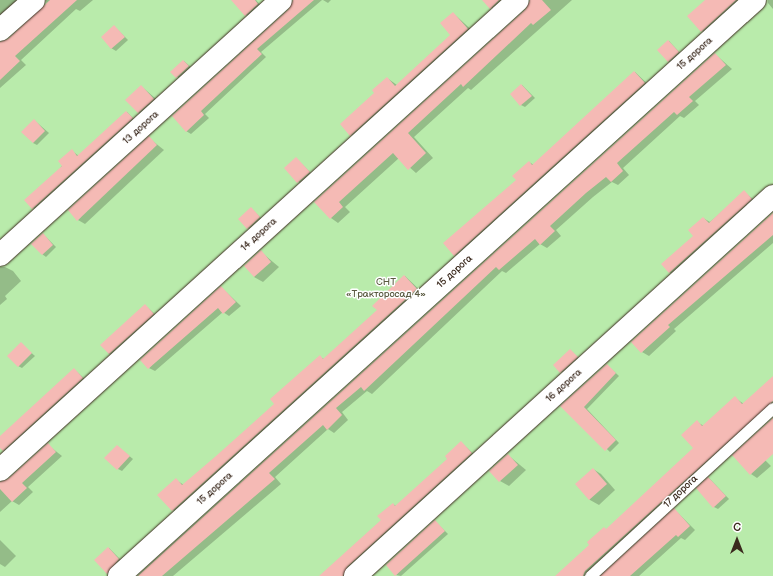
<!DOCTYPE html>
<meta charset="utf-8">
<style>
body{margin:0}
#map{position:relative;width:773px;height:576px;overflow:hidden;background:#fceae9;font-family:"Balsamiq Sans",sans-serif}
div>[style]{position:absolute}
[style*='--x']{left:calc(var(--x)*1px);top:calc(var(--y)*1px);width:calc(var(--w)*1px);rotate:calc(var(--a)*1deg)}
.green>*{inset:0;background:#b9ebab}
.shadow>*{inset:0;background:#0003}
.building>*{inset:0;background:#f5bab5}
.roads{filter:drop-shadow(0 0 1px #3b2a1e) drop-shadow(0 0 1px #3b2a1e)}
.service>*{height:11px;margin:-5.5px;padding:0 5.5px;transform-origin:5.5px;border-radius:5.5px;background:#fff}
.minor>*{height:22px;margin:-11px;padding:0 11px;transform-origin:11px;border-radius:11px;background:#fff}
span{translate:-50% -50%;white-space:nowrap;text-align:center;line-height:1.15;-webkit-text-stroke:3px #fff;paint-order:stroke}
.street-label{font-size:10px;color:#3b2a1e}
.park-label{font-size:10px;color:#5a5a41}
.north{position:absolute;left:717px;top:520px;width:40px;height:40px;-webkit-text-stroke:3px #fff;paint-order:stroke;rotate:0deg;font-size:11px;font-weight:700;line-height:16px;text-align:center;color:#3b2a1e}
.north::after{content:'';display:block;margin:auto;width:14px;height:18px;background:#3b2a1e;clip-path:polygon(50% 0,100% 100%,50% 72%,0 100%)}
</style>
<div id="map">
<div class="green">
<div style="clip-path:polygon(0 0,773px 0,773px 576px,0 576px)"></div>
</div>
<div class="shadow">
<div style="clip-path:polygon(0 0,27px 0,0 22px)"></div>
<div style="clip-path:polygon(46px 0,93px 0,80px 11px,76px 9px,21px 60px,26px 65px,0 88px,0 51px,47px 5px)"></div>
<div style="clip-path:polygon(245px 0,256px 0,262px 7px,250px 17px,246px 15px)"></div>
<div style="clip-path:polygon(294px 0,322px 0,261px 52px,266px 57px,205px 114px,209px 118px,191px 134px,186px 131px,173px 116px,291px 10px)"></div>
<div style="clip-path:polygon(323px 0,331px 0,328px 3px)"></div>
<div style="clip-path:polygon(483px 0,506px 0,494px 10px)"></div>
<div style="clip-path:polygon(531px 0,572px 0,471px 90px,468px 88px,414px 137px,433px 158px,416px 173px,399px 158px,345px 207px,350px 212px,338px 223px,331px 218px,316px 202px,527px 10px)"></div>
<div style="clip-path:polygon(707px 0,752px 0,711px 36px,702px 31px)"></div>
<div style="clip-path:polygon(768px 0,773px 0,773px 9px,768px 3px)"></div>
<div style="clip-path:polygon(453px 13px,475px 33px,358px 139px,351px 135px,387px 78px,397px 85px,452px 35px)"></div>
<div style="clip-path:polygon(114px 26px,128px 40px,116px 51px,111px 48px)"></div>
<div style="clip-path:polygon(669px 41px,682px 55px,672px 64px,668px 61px)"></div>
<div style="clip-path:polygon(715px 54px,732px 69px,695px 101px,699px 105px,684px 118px,680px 116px,623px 168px,629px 175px,618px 185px,612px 182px,593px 197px,556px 230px,561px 236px,547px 248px,540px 244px,506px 273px,502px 271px,372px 394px,367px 391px,342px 412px,348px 420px,334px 433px,328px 429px,275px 477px,281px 484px,173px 576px,137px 576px)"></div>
<div style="clip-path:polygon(184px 61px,193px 69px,181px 80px,172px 72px)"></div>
<div style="clip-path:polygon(635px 72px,651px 87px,461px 259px,455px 255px,517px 180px,529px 162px,534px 165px)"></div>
<div style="clip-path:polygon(522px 85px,535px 98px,525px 107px,521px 105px)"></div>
<div style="clip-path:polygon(141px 86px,162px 104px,147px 117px,138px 112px)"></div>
<div style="clip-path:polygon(127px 112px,136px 121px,37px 210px,33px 208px,72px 151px,79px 156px)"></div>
<div style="clip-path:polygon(34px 120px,49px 133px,37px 145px,33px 143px)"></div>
<div style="clip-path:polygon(149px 138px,164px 150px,85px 224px,78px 220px)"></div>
<div style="clip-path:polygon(296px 158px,313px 175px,302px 185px,285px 168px)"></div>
<div style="clip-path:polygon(744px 192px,757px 202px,676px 276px,670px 273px,663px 264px,694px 236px,703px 218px,710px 222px)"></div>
<div style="clip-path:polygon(251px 208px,263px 220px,252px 231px,248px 228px)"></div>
<div style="clip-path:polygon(773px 214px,773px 243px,674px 329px,676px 331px,649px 356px,642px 352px)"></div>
<div style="clip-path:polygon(43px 234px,56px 247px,46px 257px,42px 254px)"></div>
<div style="clip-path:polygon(261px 252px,279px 267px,263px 282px,254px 277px)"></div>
<div style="clip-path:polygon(0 267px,5px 267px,13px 271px,21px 281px,5px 296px,7px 299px,0 305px)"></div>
<div style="clip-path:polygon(405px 276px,423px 293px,179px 514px,173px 510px,176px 480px,184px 485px,276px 404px,320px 357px,324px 359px,378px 310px)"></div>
<div style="clip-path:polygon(221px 287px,241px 306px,229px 316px,223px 312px,155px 371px,149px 368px)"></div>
<div style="clip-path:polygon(145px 305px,157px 316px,113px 356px,109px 354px,102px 345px)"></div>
<div style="clip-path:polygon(21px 344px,35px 356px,22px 368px,18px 366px)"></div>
<div style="clip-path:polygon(570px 350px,581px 360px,565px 374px,561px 372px)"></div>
<div style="clip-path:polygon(607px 365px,619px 376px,587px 409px,619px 443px,610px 452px,562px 406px)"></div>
<div style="clip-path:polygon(74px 369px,88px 382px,9px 454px,3px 450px,0 447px,0 437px)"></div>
<div style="clip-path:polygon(773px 379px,773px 409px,593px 576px,561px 576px,694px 448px,697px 422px,704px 426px,735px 398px,744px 404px)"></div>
<div style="clip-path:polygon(773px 418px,773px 453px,765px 460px,771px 466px,757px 478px,751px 474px)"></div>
<div style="clip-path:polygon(462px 443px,478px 458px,353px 576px,320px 576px,382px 520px,393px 504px,396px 506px,449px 459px)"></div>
<div style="clip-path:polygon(48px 445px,62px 456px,28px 487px,33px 492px,19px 505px,12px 501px,0 512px,0 482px,9px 480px)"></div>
<div style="clip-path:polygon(117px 446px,133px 459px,122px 471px,118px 469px)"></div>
<div style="clip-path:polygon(508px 455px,526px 470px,509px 486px,500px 481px)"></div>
<div style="clip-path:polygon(593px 469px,601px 474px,615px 490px,599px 505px,590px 500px,576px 484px)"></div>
<div style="clip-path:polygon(709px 478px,729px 499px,718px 509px,714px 507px)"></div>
<div style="clip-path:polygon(674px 509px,695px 530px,685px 540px,681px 538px,639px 576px,601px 576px)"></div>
<div style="clip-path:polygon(435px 521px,448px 534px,401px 576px,396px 575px)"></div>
<div style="clip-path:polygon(0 540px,16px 556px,5px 567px,0 564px)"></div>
<div style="clip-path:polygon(109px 548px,123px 562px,112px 576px,96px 560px)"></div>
</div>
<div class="building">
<div style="clip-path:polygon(50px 0,77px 0,15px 56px,20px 61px,0 80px,0 42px,8px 39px)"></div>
<div style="clip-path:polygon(231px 0,255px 0,258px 4px,245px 16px)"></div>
<div style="clip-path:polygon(293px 0,314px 0,257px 49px,262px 54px,201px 111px,204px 115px,186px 132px,172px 116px,289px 9px)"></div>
<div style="clip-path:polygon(482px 0,499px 0,490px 9px)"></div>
<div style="clip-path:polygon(530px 0,542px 0,551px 10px,533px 25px,531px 23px,463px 87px,461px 84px,408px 133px,426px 153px,408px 170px,393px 153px,339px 202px,343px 207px,330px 219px,314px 202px,526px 9px)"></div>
<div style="clip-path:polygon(705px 0,736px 0,701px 32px,687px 16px)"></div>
<div style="clip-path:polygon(453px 12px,468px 29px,350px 136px,340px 124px,374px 93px,372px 90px,387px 77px,395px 86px,450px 35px,440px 23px)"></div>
<div style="clip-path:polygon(114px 25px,125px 37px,111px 49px,101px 37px)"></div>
<div style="clip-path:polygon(668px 40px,679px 52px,668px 62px,657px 50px)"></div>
<div style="clip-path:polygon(715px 53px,726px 65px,689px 97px,693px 101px,677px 115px,674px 112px,617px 163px,623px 171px,611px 182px,606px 177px,586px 193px,550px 226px,555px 231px,540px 245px,535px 239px,499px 270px,496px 267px,364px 391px,361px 387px,336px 408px,342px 415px,327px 430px,323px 425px,269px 473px,275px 479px,162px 576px,138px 576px)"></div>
<div style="clip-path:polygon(183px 60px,189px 66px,176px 78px,170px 72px)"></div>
<div style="clip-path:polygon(634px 71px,645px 83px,454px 256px,443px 243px,516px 180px,512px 176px,529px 161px,532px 165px)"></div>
<div style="clip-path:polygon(521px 84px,532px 96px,520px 106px,510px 94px)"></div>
<div style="clip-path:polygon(141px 85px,154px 99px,138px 113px,125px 100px)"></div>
<div style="clip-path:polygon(126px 111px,133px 118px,32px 209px,24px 200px,62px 166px,58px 161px,72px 149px,77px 156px)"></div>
<div style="clip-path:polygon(34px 119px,45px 131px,33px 143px,21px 132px)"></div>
<div style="clip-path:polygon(149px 136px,157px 145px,77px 221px,68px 210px)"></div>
<div style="clip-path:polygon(296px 157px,310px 172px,297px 183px,284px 168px)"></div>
<div style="clip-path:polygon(744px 190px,752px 199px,669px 273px,661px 264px,693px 236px,688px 230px,703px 217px,709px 223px)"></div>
<div style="clip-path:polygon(251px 207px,260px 217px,247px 229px,238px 219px)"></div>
<div style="clip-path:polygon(773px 213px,773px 235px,668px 325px,670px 327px,641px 353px,631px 342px)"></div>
<div style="clip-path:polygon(43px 233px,53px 245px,42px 255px,31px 244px)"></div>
<div style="clip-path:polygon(261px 250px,271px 262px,254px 277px,244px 266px)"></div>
<div style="clip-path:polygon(404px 275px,417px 289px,172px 511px,157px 495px,176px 478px,182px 485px,216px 456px,274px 404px,270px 399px,320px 355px,323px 359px,377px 310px,372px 306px)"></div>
<div style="clip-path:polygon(221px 286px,236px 302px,223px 314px,218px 308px,148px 369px,140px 360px)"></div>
<div style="clip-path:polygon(145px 304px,154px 314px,109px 354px,100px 345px)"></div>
<div style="clip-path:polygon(21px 342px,32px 353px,18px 367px,7px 356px)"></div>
<div style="clip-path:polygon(570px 349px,578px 357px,560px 373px,553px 365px)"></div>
<div style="clip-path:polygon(607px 364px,616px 373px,584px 407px,616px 440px,605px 451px,560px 406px)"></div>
<div style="clip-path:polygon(74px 368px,83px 378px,3px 451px,0 448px,0 436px)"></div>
<div style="clip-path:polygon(773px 376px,773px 401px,585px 571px,583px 576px,555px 576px,589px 545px,587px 542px,604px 527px,606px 529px,693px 448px,681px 435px,697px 420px,702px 426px,735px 396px,742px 404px)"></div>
<div style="clip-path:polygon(773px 418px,773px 454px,750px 475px,732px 455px)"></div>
<div style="clip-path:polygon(461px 441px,472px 453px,347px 567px,343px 576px,319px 576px,381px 520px,377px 516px,393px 503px,395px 506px,447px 459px,445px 456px)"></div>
<div style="clip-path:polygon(48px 443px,56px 452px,22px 483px,27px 488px,12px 502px,0 489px,0 482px,8px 479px)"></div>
<div style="clip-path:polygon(117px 445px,130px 456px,117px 470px,104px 458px)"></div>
<div style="clip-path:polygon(508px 454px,518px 465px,499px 482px,489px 471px)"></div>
<div style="clip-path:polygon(593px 468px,607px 484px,589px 500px,575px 484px)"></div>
<div style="clip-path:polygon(708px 477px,726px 496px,713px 508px,696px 488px)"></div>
<div style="clip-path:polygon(674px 508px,690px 526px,678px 537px,676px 535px,630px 576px,600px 576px)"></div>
<div style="clip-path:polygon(435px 520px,445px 531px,395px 576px,386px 565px)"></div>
<div style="clip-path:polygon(108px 547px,119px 559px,107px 574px,94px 560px)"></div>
</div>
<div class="roads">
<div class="service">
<div style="--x:590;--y:576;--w:248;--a:-42.6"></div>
</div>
<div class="minor">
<div style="--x:0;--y:30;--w:45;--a:-41.4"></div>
<div style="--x:0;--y:255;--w:379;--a:-42.2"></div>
<div style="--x:0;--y:470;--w:699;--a:-42.22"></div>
<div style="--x:119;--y:576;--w:858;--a:-42.17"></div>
<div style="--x:355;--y:576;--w:565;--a:-42.27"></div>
</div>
</div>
<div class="street-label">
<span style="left:695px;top:54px;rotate:-42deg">15 дорога</span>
<span style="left:141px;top:128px;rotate:-42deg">13 дорога</span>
<span style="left:259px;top:235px;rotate:-42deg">14 дорога</span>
<span style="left:455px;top:272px;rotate:-42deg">15 дорога</span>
<span style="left:564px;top:386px;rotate:-42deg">16 дорога</span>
<span style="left:215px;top:489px;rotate:-42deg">15 дорога</span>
<span style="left:681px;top:492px;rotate:-43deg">17 дорога</span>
</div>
<div class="park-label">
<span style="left:386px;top:288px">СНТ<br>«Тракторосад 4»</span>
</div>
<div class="north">С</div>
</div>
